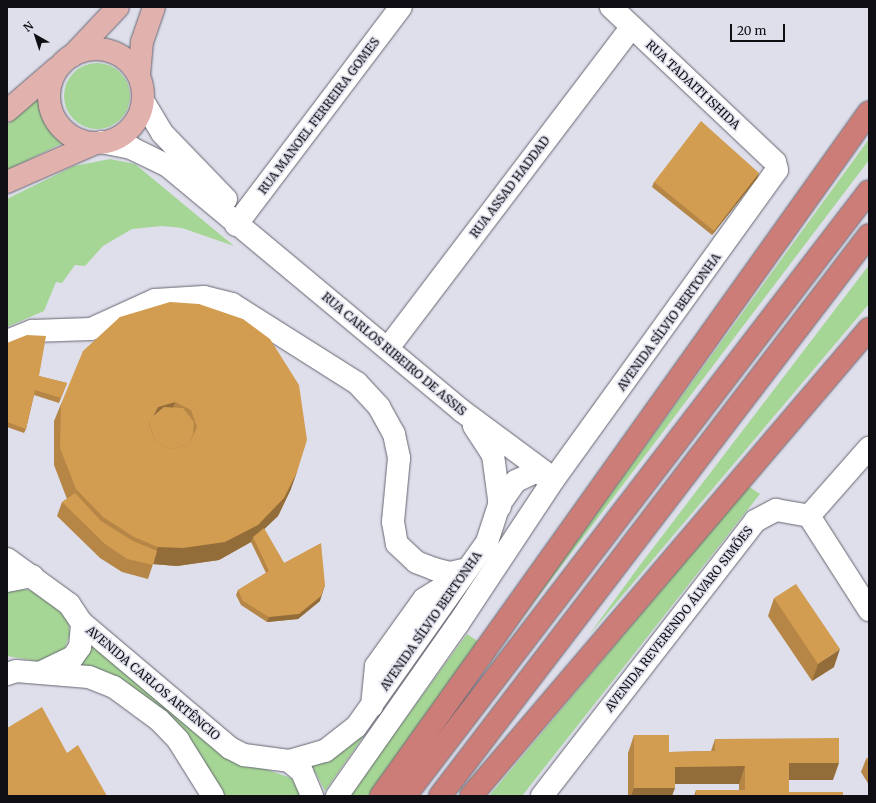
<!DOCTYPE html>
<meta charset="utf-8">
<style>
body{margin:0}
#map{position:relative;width:876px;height:803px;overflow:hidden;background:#dedfeb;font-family:Merriweather,serif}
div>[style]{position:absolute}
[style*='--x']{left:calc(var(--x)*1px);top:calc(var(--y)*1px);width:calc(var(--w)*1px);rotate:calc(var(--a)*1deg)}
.green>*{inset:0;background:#a6d695}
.round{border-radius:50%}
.roads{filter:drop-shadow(0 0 1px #666671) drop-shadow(0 0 1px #666671)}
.minor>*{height:22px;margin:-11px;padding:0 11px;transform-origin:11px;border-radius:11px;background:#fff}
.major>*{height:22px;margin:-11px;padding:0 11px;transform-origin:11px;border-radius:11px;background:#e1b1ad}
.major>.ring{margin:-11px;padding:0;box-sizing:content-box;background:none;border:22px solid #e1b1ad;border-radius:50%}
.highway>*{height:22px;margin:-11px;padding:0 11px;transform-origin:11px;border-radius:11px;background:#cd7d77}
.wall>*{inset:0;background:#b58646}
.shaded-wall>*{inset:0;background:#936d39}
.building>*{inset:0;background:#d29c51}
span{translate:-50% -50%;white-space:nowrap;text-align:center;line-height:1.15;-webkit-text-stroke:3px #dedfeb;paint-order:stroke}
.street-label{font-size:12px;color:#0f0f13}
.frame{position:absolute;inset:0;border:8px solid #0f0f13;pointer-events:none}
.north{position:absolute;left:16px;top:16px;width:40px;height:40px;-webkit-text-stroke:3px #dedfeb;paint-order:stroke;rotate:321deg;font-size:11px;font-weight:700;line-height:16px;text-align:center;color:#0f0f13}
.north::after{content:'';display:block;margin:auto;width:14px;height:18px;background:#0f0f13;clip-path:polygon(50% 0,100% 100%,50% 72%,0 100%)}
.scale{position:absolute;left:730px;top:24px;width:55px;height:18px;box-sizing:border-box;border:2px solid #0f0f13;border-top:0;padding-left:5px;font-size:12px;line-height:14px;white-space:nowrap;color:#0f0f13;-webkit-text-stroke:3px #dedfeb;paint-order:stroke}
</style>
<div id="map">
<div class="green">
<div class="round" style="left:64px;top:63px;width:66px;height:66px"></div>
<div style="clip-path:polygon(41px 96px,48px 124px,63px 143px,7px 170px,7px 125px)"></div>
<div style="clip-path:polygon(869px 139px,869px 160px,497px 651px,574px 544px)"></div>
<div style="clip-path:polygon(110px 159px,135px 164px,234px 246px,182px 228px,162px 226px,132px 229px,103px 246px,85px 266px,75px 265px,62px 283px,56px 282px,44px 311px,7px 327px,7px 199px,74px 166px)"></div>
<div style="clip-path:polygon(869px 265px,869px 304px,589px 635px,640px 565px)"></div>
<div style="clip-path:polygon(748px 486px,760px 494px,522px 796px,489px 796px)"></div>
<div style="clip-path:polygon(16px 588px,38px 592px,68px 619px,70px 634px,63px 653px,42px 662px,7px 656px,7px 590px)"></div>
<div style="clip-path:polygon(467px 634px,479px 642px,369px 796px,349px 796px)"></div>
<div style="clip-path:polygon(94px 643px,265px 769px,291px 778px,302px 796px,224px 796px,200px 754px,152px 701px,115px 676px,77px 664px)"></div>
<div style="clip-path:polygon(368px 730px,325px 791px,312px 766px,330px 759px)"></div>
</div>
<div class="roads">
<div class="minor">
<div style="--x:143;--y:101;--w:37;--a:59"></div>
<div style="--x:162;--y:133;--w:92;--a:45.9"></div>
<div style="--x:101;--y:142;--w:31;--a:11"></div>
<div style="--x:131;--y:148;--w:41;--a:25.9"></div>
<div style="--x:168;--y:166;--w:383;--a:39.8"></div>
<div style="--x:462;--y:411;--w:109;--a:36.5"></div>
<div style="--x:236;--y:225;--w:273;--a:-52.9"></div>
<div style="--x:7;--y:341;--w:27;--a:-22"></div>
<div style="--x:32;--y:331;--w:59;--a:-1.9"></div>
<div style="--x:91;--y:329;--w:70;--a:-24.4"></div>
<div style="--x:155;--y:300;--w:49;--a:-3.5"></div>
<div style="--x:204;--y:297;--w:29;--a:14"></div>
<div style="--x:232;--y:304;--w:148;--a:32.3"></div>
<div style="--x:357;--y:383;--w:33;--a:47"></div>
<div style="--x:379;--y:407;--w:31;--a:61"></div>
<div style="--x:394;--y:434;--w:25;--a:78"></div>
<div style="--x:399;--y:458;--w:64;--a:95.4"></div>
<div style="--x:393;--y:522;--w:22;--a:80"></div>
<div style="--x:397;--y:544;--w:26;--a:43"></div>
<div style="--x:416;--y:562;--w:19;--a:21"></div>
<div style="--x:434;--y:569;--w:16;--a:14"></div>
<div style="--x:450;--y:573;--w:18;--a:-13"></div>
<div style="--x:388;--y:348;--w:403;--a:-52.8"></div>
<div style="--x:474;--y:426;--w:35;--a:57"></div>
<div style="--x:493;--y:455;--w:52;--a:82.3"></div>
<div style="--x:809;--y:516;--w:112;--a:57.4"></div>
<div style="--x:7;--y:559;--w:77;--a:36"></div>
<div style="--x:69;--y:604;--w:23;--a:56"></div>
<div style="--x:82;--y:623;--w:194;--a:40.2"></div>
<div style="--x:230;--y:748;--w:16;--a:27"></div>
<div style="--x:244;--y:755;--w:45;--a:7.6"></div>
<div style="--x:289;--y:761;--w:37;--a:-16"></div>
<div style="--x:325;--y:751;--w:39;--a:-38"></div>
<div style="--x:356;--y:727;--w:227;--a:-54.7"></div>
<div style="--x:487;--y:542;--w:39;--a:-72"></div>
<div style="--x:499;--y:505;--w:29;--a:-55"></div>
<div style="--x:516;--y:481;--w:21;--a:-25"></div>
<div style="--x:535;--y:472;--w:20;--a:20"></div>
<div style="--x:7;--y:581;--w:26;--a:-11"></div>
<div style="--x:42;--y:672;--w:34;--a:-26"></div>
<div style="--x:73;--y:657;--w:12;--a:-55"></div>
<div style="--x:80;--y:647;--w:24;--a:-85"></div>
<div style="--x:7;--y:674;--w:9;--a:-18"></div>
<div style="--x:16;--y:671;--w:73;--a:4.7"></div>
<div style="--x:89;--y:677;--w:27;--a:22"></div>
<div style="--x:114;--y:687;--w:56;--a:36.3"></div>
<div style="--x:159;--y:720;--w:28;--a:46"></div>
<div style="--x:178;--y:740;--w:66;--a:58"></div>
<div style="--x:372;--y:706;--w:40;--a:-84.3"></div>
<div style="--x:376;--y:666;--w:82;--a:-54.4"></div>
<div style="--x:424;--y:599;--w:36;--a:-32"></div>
<div style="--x:289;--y:761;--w:17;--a:40"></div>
<div style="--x:302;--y:772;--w:26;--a:67"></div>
<div style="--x:337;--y:796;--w:210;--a:-54.9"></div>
<div style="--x:458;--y:624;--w:174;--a:-56.5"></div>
<div style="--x:554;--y:479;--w:381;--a:-54.2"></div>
<div style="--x:777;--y:170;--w:8;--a:-104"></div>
<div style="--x:775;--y:162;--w:226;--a:-136.6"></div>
<div style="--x:542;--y:796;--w:348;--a:-52.2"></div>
<div style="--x:755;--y:521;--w:24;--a:-28"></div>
<div style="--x:776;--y:510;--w:34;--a:10"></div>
<div style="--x:809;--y:516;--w:91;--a:-48.6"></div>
</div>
<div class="major">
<div class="ring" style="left:49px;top:49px;width:72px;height:72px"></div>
<div style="--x:72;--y:56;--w:67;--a:-46.8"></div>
<div style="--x:139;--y:76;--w:34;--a:-85"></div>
<div style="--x:142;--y:42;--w:37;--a:-71"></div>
<div style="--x:7;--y:111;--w:66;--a:-40.7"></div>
<div style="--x:7;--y:182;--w:97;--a:-23.7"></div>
</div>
<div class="highway">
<div style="--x:381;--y:796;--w:840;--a:-54.49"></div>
<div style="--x:405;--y:796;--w:762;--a:-52.51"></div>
<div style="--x:440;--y:796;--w:706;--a:-52.59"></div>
<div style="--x:471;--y:796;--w:614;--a:-49.56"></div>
</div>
</div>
<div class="wall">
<div style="clip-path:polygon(758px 177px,712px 235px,652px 187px,654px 182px)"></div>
<div style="clip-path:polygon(120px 317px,291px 489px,278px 516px,264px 529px,284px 563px,320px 601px,298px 619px,267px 622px,241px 605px,236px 595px,238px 590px,266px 573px,251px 542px,219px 560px,177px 566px,153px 564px,148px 579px,122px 572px,100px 558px,57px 516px,62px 502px,67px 499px,54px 465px,54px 421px,61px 404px)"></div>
<div style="clip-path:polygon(7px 343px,39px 376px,67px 383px,59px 403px,34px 395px,26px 429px,24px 433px,7px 427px)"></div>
<div style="clip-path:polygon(774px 598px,834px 667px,812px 681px,768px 616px)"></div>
<div style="clip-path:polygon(634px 735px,669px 752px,711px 751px,715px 739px,833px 780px,789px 780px,789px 792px,843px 796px,694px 796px,696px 790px,739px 790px,739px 784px,675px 784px,672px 796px,628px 796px,628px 753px)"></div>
<div style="clip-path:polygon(869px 757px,869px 785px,861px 772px,866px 759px)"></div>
</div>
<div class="shaded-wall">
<div style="clip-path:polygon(759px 173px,758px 177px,712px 235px,714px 231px)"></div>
<div style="clip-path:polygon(175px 402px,169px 419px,150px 421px,158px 407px)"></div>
<div style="clip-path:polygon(297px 472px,291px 489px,278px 516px,254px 539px,253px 537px,251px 542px,219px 560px,177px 566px,152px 564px,158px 547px)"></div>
<div style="clip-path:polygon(325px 585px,320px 601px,298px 619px,267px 622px,269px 617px)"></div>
<div style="clip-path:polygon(840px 649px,834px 667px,812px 681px,818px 664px)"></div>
<div style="clip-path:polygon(789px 763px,839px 763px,833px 780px,782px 780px)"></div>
<div style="clip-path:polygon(745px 766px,739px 784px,669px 784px,675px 767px)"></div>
<div style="clip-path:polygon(634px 788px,675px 788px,672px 796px,631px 796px)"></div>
</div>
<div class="building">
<div style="clip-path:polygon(701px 121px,759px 173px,714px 231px,654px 182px)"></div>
<div style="clip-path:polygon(evenodd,170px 302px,199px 304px,243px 319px,270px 339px,299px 385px,307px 440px,297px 472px,284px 498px,258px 525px,225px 542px,183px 548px,158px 547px,134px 537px,103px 517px,76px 489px,60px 448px,61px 404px,83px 351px,120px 317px,170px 302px,175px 402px,191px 410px,197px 427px,189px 444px,171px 449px,155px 441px,149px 424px,158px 407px,175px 402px)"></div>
<div style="clip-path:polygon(27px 335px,46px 336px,39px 376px,67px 383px,61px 398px,35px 390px,26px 429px,7px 422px,7px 343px)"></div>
<div style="clip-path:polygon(164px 407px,183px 408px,194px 422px,193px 434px,189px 444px,171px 449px,155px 441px,150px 426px,150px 421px,152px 417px)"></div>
<div style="clip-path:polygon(75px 493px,101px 521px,133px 541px,157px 551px,153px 565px,127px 559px,105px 544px,62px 502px)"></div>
<div style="clip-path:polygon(264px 528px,284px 563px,321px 543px,325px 585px,321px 596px,299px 614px,269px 617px,243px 601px,238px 590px,269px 571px,253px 537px)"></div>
<div style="clip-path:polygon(796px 584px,840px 649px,818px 664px,774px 598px)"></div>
<div style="clip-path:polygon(42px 707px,67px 753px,78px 745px,107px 796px,7px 796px,7px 728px)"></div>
<div style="clip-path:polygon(634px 735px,669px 735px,669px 752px,715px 751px,715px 739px,839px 738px,839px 763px,789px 763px,789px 792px,843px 792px,843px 796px,696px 796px,696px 790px,745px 790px,745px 766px,675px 767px,675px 788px,634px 788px)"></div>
<div style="clip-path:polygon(869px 757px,869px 764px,866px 759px)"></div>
</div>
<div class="street-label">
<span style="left:693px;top:85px;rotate:43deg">RUA TADAITI ISHIDA</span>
<span style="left:319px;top:116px;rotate:-53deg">RUA MANOEL FERREIRA GOMES</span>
<span style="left:510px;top:187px;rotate:-53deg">RUA ASSAD HADDAD</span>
<span style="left:669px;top:322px;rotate:-54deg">AVENIDA SÍLVIO BERTONHA</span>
<span style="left:394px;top:354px;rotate:40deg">RUA CARLOS RIBEIRO DE ASSIS</span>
<span style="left:679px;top:619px;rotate:-52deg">AVENIDA REVERENDO ÁLVARO SIMÕES</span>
<span style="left:431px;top:621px;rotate:-55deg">AVENIDA SÍLVIO BERTONHA</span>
<span style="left:153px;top:683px;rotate:40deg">AVENIDA CARLOS ARTÊNCIO</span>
</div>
<div class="frame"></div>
<div class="north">N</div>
<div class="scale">20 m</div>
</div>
